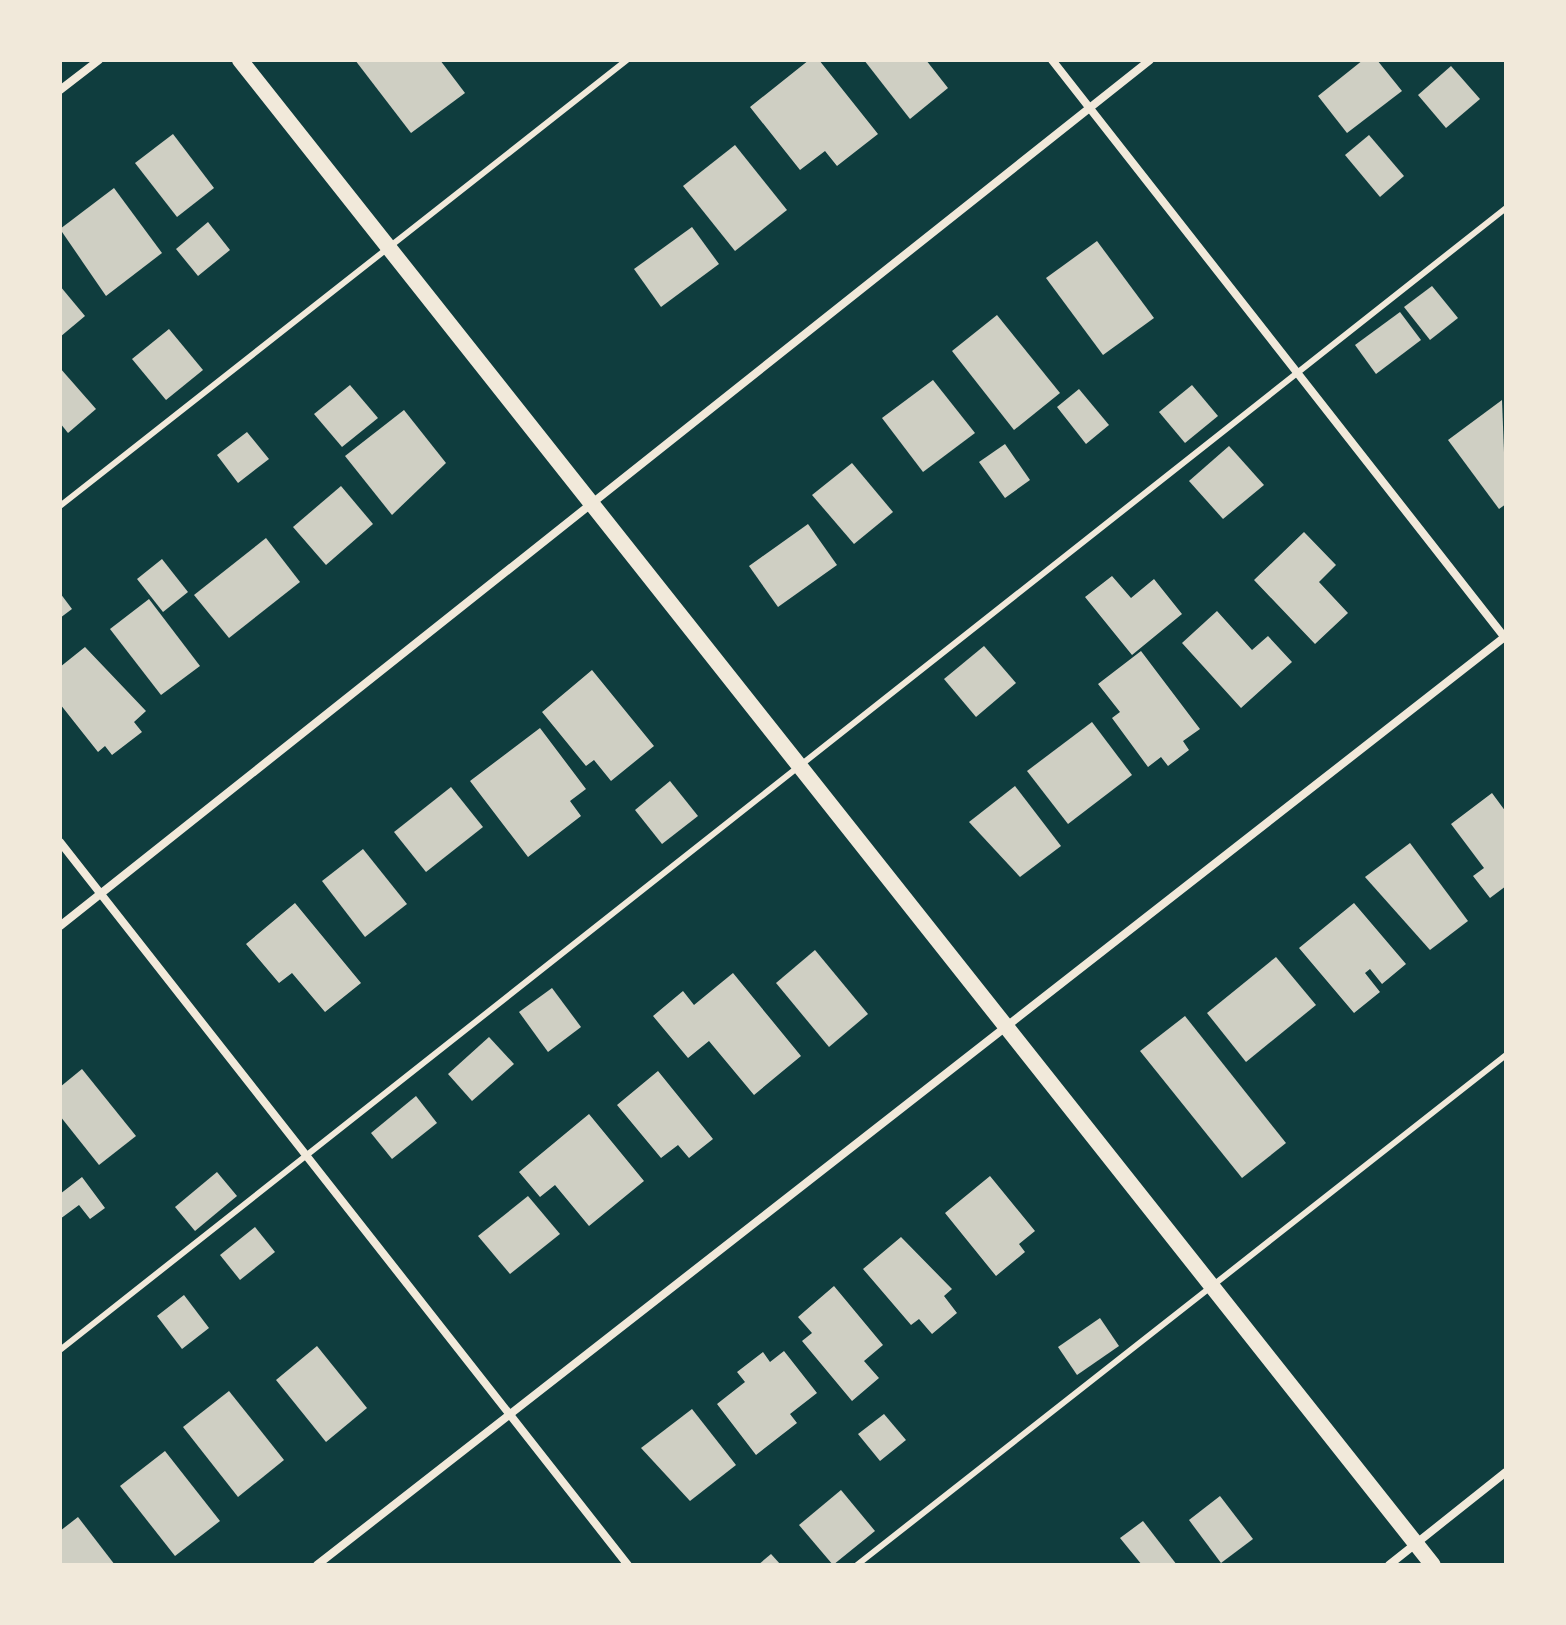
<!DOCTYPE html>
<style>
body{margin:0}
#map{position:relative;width:1566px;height:1625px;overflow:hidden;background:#0f3d3e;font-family:Montserrat,sans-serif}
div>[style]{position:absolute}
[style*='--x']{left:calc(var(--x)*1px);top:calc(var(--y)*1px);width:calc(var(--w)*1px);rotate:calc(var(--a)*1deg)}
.building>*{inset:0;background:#cfcfc3}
.service>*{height:6px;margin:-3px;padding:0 3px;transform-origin:3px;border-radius:3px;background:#f1e9da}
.minor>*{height:8px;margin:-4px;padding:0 4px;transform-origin:4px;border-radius:4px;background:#f1e9da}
.secondary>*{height:16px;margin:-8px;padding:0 8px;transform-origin:8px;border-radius:8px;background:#f1e9da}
span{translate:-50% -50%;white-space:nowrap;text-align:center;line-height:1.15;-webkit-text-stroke:6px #f1e9da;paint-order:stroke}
.frame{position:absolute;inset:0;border:62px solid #f1e9da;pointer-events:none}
</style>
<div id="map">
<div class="building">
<div style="clip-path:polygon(355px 60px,440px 60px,465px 93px,411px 133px)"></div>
<div style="clip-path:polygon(809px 60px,819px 60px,878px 134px,837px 166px,825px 151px,800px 170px,750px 107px)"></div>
<div style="clip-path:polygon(864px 60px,926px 60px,948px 88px,910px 119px)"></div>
<div style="clip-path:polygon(1363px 60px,1377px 60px,1402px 91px,1347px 133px,1318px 96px)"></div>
<div style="clip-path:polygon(1451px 66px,1480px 99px,1446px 128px,1418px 95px)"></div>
<div style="clip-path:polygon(173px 134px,214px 188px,177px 217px,135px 163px)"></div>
<div style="clip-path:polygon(1369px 135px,1404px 176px,1380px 197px,1345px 155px)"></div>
<div style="clip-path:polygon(735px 145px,787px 210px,735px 251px,683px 186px)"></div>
<div style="clip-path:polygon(114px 188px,162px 253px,106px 296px,60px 229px)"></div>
<div style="clip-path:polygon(208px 222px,230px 250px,198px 276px,176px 249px)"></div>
<div style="clip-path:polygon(692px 227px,719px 264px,661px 307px,634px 269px)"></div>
<div style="clip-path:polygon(1097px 241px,1154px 318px,1103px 355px,1046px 278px)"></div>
<div style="clip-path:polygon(60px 286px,85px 316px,60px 337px)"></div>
<div style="clip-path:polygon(1432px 286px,1458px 318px,1430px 340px,1404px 307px)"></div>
<div style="clip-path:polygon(1400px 312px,1421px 340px,1376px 374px,1355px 345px)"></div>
<div style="clip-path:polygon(997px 315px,1060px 393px,1014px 430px,952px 351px)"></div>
<div style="clip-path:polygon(169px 329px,203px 370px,166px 400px,132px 359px)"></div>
<div style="clip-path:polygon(60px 368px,96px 409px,68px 433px,60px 423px)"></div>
<div style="clip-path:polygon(933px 380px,975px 433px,923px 472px,882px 418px)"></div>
<div style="clip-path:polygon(350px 385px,378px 418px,342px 447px,314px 414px)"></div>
<div style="clip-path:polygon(1192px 385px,1218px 416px,1185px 443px,1159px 412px)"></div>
<div style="clip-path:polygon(1079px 389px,1109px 425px,1086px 444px,1057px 407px)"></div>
<div style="clip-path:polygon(1502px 400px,1506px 504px,1499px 509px,1448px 440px)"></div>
<div style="clip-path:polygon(404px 410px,446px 463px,392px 515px,345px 456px)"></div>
<div style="clip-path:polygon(247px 432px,269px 459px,238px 483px,217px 455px)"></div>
<div style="clip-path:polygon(1005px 444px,1030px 480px,1005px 498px,979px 462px)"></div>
<div style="clip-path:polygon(1229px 446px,1264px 485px,1223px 519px,1189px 481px)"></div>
<div style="clip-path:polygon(852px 463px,893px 512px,854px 544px,812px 495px)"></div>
<div style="clip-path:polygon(341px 486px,373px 524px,326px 565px,293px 527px)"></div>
<div style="clip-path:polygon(808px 524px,837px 565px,778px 607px,749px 566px)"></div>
<div style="clip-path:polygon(1304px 532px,1336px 565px,1319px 582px,1348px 613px,1315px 644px,1254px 580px)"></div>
<div style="clip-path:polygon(266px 538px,300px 582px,229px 638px,194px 595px)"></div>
<div style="clip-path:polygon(162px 559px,188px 592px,163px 612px,137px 579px)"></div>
<div style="clip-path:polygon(1112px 576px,1131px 598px,1154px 579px,1182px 614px,1132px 655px,1085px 597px)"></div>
<div style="clip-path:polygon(60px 593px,72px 609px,60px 618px)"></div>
<div style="clip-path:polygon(149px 599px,200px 666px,161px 695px,110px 629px)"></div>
<div style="clip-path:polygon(1217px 611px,1252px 650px,1268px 636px,1292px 662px,1241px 708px,1182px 643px)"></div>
<div style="clip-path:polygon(984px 646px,1016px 683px,976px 717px,944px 679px)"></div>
<div style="clip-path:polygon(85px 647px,146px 711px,134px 722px,142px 732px,112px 755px,105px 746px,98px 752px,60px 704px,60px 667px)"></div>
<div style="clip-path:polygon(1141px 651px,1200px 729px,1183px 741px,1189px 750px,1168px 766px,1161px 757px,1148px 767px,1112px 718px,1120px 712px,1098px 684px)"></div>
<div style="clip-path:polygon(592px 670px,654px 746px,611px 781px,594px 760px,586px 766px,542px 712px)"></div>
<div style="clip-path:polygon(1092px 722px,1132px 775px,1068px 824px,1027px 771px)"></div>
<div style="clip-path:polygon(540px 728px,586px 789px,570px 801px,581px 816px,528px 857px,470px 781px)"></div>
<div style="clip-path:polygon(670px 781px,698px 816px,662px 844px,635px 810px)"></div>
<div style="clip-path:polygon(1015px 786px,1061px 846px,1020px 877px,969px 822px)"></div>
<div style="clip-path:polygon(451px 787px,483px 827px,426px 872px,394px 832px)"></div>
<div style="clip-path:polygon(1492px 793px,1506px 812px,1506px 886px,1490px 898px,1473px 876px,1484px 868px,1451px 824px)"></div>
<div style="clip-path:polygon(1410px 843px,1468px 921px,1430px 950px,1365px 877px)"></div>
<div style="clip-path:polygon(363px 849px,407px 904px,365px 937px,322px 881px)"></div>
<div style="clip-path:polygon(295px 903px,361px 983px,325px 1012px,292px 973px,279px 983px,246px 944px)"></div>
<div style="clip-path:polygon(1354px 903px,1406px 964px,1382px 984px,1370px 969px,1365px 973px,1380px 992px,1354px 1013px,1299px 948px)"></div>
<div style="clip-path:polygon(815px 950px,868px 1014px,829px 1047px,776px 983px)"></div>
<div style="clip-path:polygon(1276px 957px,1316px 1005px,1246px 1062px,1207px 1013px)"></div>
<div style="clip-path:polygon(733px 973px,801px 1056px,754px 1095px,709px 1041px,688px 1058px,653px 1016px,683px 991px,694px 1005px)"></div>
<div style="clip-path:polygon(552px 988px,581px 1027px,548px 1052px,519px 1012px)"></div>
<div style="clip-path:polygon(1185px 1016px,1286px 1143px,1242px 1178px,1140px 1051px)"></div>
<div style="clip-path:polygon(489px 1037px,514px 1064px,472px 1101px,448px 1074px)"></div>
<div style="clip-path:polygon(82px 1069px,136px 1136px,99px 1165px,60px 1116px,60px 1087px)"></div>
<div style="clip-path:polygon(658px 1071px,713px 1139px,689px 1158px,678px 1145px,661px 1158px,617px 1105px)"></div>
<div style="clip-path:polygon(416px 1096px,437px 1123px,392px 1159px,371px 1133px)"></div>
<div style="clip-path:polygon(589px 1114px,644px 1181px,589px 1226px,555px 1185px,540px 1197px,519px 1172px)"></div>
<div style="clip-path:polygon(217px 1172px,237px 1196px,195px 1231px,175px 1207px)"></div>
<div style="clip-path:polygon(990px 1176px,1035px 1231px,1019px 1244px,1025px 1252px,996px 1276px,945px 1213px)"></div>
<div style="clip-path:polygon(82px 1177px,105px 1208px,90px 1219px,79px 1205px,60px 1219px,60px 1194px)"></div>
<div style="clip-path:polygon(528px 1196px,560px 1234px,510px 1274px,478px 1236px)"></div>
<div style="clip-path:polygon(255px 1227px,275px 1252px,240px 1280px,220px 1255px)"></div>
<div style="clip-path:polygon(901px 1237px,952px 1289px,944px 1296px,957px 1313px,932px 1334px,919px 1319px,911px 1325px,863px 1269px)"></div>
<div style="clip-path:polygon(834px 1286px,883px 1345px,864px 1361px,879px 1378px,852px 1401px,802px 1341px,812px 1333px,798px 1317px)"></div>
<div style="clip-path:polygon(184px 1295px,209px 1328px,182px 1349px,157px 1316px)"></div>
<div style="clip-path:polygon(1100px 1318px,1119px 1346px,1077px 1375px,1058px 1347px)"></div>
<div style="clip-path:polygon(317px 1346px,367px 1408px,326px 1442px,276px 1380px)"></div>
<div style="clip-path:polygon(784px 1351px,817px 1393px,790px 1414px,797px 1423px,756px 1455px,717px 1404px,745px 1382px,737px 1372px,763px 1352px,770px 1362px)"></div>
<div style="clip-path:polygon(229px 1391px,284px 1460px,238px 1497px,183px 1427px)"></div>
<div style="clip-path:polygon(692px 1409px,736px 1465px,690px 1501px,641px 1448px)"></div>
<div style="clip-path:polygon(884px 1414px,906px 1440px,880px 1461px,858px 1434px)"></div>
<div style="clip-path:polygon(165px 1451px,220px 1521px,175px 1556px,120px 1486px)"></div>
<div style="clip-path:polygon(841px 1490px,875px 1531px,833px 1565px,799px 1525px)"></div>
<div style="clip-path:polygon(1220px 1496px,1253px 1539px,1221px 1563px,1189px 1520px)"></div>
<div style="clip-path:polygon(78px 1517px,115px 1565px,60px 1565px,60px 1531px)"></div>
<div style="clip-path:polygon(1143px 1521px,1177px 1565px,1142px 1565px,1120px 1538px)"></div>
<div style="clip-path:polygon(771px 1554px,781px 1565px,758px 1565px)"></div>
</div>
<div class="service">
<div style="--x:60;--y:506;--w:721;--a:-38.19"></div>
<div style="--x:60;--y:1350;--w:1843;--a:-38.3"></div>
<div style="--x:857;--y:1565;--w:825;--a:-38.16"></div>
</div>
<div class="minor">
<div style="--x:1052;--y:60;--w:736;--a:51.9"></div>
<div style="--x:60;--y:90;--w:49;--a:-37.6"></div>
<div style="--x:60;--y:842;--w:919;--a:51.85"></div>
<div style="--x:60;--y:926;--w:1392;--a:-38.47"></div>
<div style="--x:317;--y:1565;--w:1509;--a:-38"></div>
<div style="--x:1389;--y:1565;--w:149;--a:-38.5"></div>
</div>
<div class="secondary">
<div style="--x:240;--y:60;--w:1920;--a:51.6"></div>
</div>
<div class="frame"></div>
</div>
